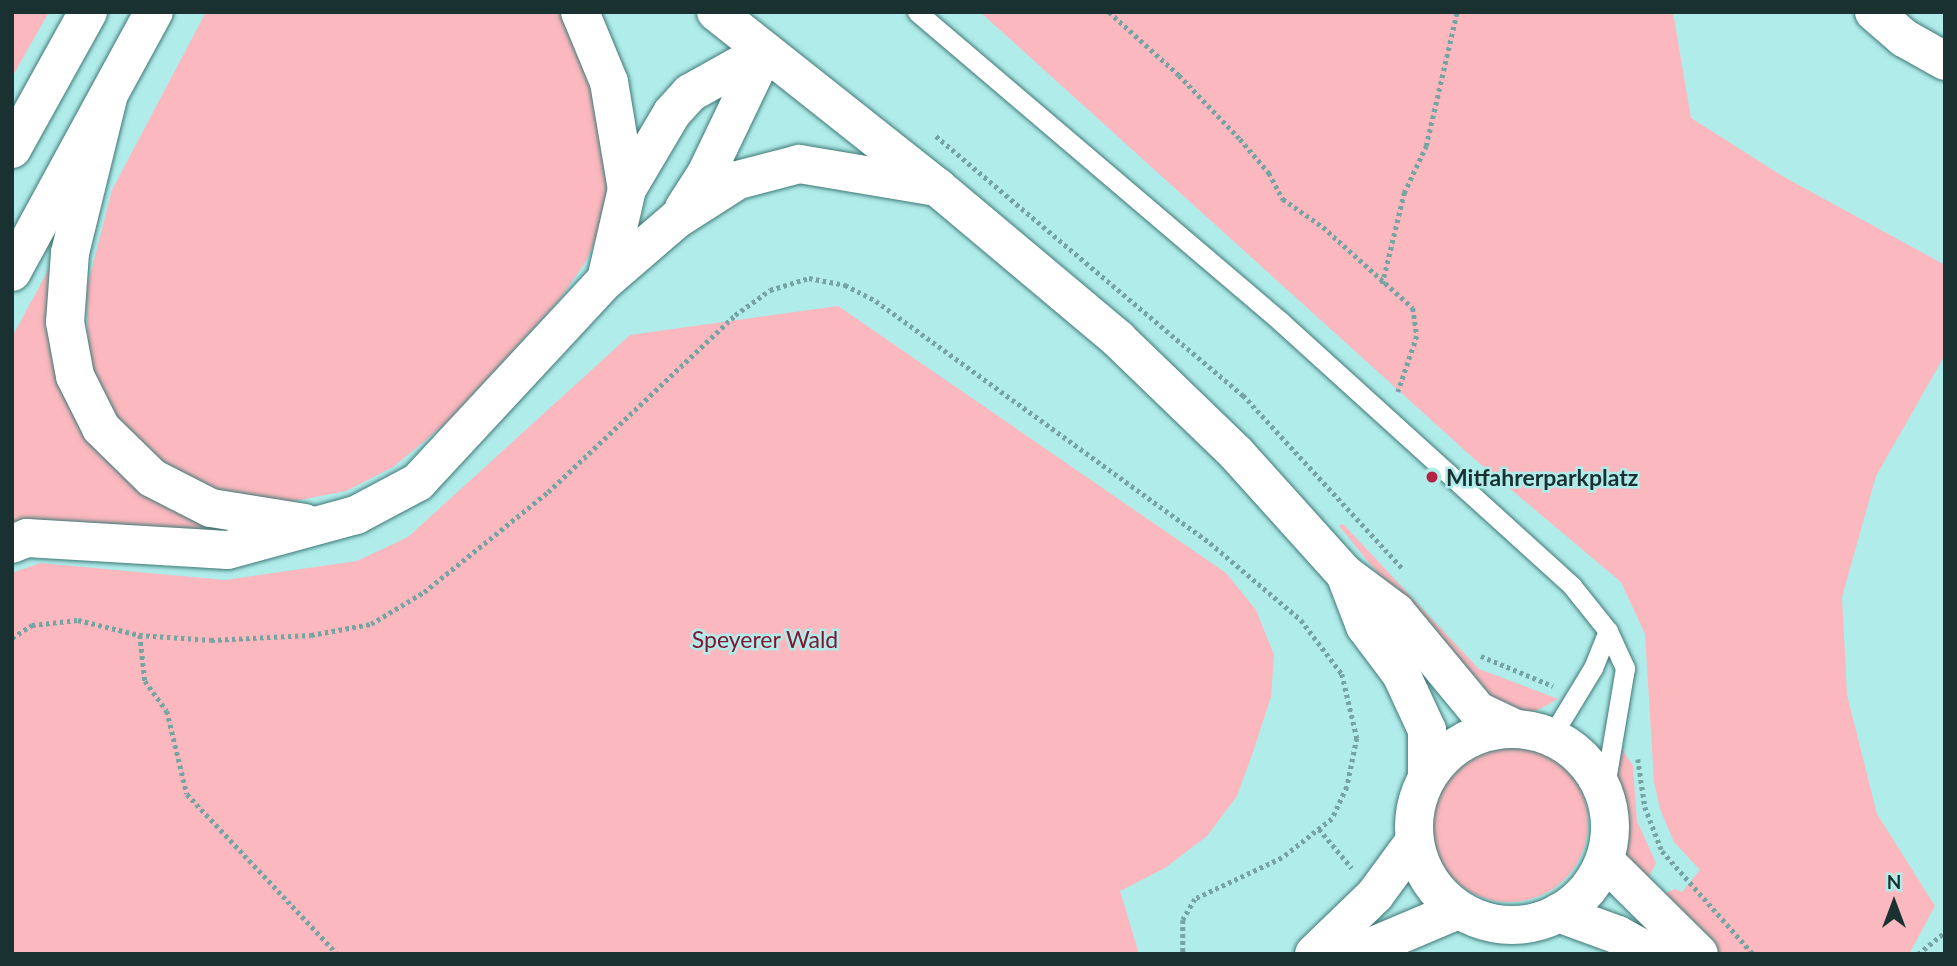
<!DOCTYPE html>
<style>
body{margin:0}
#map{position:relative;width:1957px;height:966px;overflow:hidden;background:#b0ecea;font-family:Lato,sans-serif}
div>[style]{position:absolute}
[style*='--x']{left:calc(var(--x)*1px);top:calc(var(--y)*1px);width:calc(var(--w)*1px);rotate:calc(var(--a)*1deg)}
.green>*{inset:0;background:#fbb8be}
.round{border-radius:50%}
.path>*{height:4.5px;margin-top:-2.25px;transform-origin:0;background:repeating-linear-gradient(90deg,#76a4a3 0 3.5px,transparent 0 7px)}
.roads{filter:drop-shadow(0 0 2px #3e7876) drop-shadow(0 0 2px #3e7876)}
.lane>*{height:19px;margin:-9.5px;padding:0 9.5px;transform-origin:9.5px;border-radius:9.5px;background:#fff}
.street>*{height:38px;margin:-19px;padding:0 19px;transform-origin:19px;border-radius:19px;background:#fff}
.secondary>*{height:38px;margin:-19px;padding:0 19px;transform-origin:19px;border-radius:19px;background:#fff}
.secondary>.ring{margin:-19px;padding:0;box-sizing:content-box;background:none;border:38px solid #fff;border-radius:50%}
.highway>*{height:38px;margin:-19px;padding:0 19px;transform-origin:19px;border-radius:19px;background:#fff}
.dots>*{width:19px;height:19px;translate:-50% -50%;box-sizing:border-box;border:4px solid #b0ecea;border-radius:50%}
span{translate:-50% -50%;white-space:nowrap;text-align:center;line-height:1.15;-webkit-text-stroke:5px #b0ecea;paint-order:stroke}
.poi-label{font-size:23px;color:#193130;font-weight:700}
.left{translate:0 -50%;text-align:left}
.park-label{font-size:23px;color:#831731}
.frame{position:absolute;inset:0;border:14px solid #193130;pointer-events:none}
.north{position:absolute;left:1859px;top:868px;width:70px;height:70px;-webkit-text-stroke:5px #b0ecea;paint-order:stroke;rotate:0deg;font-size:19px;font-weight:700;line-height:28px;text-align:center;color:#193130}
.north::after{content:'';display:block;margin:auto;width:24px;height:32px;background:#193130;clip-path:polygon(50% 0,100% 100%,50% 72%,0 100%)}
</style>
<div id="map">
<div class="green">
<div style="clip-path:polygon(12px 12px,49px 12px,12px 77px)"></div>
<div style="clip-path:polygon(206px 12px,562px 12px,601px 106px,609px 185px,603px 223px,586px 261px,560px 299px,450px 420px,393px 467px,346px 491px,284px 503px,229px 497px,156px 462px,111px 415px,90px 372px,86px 292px,112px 190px)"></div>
<div style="clip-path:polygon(980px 12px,1673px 12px,1691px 118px,1784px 177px,1945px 265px,1945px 355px,1876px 476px,1842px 597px,1847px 695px,1877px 814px,1935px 906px,1909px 954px,1633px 954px,1633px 928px,1645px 912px,1659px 896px,1675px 889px,1682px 892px,1700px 870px,1674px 842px,1660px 809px,1654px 782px,1645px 634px,1621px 582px,1471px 456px)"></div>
<div style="clip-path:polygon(51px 265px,55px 366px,226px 525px,228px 536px,12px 530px,12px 337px)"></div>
<div style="clip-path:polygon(838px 306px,1226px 573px,1256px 610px,1274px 655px,1271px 697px,1253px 752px,1237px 796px,1207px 836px,1165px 868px,1120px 891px,1139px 954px,12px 954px,12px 573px,40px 563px,225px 580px,357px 561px,408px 537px,630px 335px)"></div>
<div style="clip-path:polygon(1343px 524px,1479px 669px,1558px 699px,1534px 712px,1510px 710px,1468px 683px,1339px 526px)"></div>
<div class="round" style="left:1430px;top:744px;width:158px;height:158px"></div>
<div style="clip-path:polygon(1620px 746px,1633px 766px,1637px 821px,1656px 863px,1645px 884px,1625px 853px,1613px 762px)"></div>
</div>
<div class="path">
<div style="--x:1109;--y:12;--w:94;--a:42"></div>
<div style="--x:1179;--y:75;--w:88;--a:46.4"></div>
<div style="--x:1240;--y:139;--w:45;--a:49.5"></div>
<div style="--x:1269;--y:173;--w:30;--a:62"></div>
<div style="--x:1283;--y:199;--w:49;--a:35"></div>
<div style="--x:1323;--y:227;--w:121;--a:42"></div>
<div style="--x:1413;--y:308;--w:28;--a:82"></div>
<div style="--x:1417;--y:336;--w:59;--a:108.7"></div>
<div style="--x:936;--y:136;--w:402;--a:40.2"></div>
<div style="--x:1243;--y:395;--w:236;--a:47.4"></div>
<div style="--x:1382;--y:284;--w:94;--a:-76.4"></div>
<div style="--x:1404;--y:193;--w:52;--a:-64.9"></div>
<div style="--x:1426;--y:146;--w:138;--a:-77"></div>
<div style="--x:140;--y:635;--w:46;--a:83.8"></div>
<div style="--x:145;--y:681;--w:37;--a:54"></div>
<div style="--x:167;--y:711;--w:85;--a:76.5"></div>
<div style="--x:187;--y:794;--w:219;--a:46.8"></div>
<div style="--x:12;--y:638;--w:24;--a:-33"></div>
<div style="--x:32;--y:625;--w:46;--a:-6.2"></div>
<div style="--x:78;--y:620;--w:63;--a:13.8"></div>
<div style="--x:139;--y:635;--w:72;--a:4"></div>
<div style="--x:211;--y:640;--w:100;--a:-2.9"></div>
<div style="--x:311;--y:635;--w:61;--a:-10.4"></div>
<div style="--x:371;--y:624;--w:62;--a:-31.1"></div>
<div style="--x:424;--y:592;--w:159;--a:-38.9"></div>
<div style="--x:548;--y:492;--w:257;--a:-43.4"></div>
<div style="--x:735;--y:315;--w:43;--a:-35.5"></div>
<div style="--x:770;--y:290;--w:41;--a:-17.1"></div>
<div style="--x:809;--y:278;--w:37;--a:11"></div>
<div style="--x:845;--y:285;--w:35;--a:27"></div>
<div style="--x:876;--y:301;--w:412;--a:35.9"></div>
<div style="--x:1210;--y:543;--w:119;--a:40.2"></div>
<div style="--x:1301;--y:620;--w:68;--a:52.8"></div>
<div style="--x:1342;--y:674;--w:66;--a:76.8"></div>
<div style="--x:1357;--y:738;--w:50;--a:101.5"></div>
<div style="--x:1347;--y:787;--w:35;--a:115"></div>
<div style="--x:1332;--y:819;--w:63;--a:142"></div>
<div style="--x:1282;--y:858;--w:96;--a:154.8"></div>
<div style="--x:1195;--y:899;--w:24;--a:120"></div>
<div style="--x:1183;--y:920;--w:34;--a:90"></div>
<div style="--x:1481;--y:656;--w:78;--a:22.6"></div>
<div style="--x:1638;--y:759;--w:49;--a:81.7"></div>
<div style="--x:1645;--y:807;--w:47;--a:68.9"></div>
<div style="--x:1662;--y:851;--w:137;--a:48.5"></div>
<div style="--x:1319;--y:829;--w:51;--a:49.8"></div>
<div style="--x:1918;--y:954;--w:35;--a:-39"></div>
</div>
<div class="roads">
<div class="lane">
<div style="--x:917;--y:12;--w:477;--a:40.4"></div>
<div style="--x:1280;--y:321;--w:394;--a:42.2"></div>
<div style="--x:1572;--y:586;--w:58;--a:51.3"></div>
<div style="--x:1608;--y:631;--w:41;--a:65.3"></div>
<div style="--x:1625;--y:668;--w:126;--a:99.6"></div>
<div style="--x:1551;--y:737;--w:81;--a:-58.7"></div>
<div style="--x:1593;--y:668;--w:40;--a:-68"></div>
</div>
<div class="street">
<div style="--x:1874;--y:12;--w:40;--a:41"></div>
<div style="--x:1904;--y:38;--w:47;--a:29.3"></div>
<div style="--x:1314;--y:954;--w:85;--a:-44"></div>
<div style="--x:1375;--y:895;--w:66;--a:-53.7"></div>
<div style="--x:1354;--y:954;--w:113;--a:-22.9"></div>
</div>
<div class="secondary">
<div style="--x:716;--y:12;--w:282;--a:38.4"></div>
<div style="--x:937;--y:187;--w:236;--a:40"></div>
<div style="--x:1118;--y:339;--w:164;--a:44"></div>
<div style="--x:1236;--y:453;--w:163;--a:48"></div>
<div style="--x:1345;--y:574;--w:64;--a:36.7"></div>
<div style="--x:1396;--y:612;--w:129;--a:50.4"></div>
<div style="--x:1478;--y:711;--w:42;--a:25.3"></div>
<div style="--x:1345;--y:574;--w:56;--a:69"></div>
<div style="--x:1365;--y:626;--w:60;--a:53.1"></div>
<div style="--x:1401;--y:674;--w:62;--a:65.1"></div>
<div style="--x:1427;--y:730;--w:46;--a:90"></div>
<div class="ring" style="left:1414px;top:729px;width:158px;height:158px"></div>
<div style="--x:1605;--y:861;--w:132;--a:44.7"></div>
<div style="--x:1558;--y:913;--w:64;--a:20.1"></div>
<div style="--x:1618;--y:935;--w:39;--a:29"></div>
</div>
<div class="highway">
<div style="--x:580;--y:12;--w:76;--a:67.5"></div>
<div style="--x:609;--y:82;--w:109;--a:80.5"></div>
<div style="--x:627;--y:189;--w:93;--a:103"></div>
<div style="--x:108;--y:98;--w:160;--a:103.8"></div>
<div style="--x:70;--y:253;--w:69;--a:94.1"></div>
<div style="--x:65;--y:322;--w:55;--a:79.5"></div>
<div style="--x:75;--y:376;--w:58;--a:63.4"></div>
<div style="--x:101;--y:428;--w:71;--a:44.4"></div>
<div style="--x:152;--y:478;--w:66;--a:27"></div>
<div style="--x:211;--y:508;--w:95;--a:9.1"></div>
<div style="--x:12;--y:149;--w:157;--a:-61"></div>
<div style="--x:627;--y:189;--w:88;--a:-59.4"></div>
<div style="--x:672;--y:113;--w:27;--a:-48"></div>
<div style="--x:690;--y:93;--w:86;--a:-29.2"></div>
<div style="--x:684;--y:208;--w:40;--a:-57.1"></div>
<div style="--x:706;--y:174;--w:136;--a:-64.4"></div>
<div style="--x:12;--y:272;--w:296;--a:-61.4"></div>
<div style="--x:12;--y:544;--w:16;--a:-22"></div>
<div style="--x:27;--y:538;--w:201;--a:3.4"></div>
<div style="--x:228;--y:550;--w:133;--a:-15.3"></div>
<div style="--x:356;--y:515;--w:70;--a:-28"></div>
<div style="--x:418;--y:482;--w:276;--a:-47.1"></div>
<div style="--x:606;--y:280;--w:94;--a:-40.7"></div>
<div style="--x:677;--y:219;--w:72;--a:-32.6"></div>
<div style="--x:738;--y:180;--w:63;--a:-14.7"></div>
<div style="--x:799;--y:164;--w:140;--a:9.5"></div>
</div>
</div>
<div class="dots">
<div style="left:1432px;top:477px;background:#b42346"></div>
</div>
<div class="poi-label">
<span class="left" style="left:1446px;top:477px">Mitfahrerparkplatz</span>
</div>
<div class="park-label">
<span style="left:765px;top:639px">Speyerer Wald</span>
</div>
<div class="frame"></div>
<div class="north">N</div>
</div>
